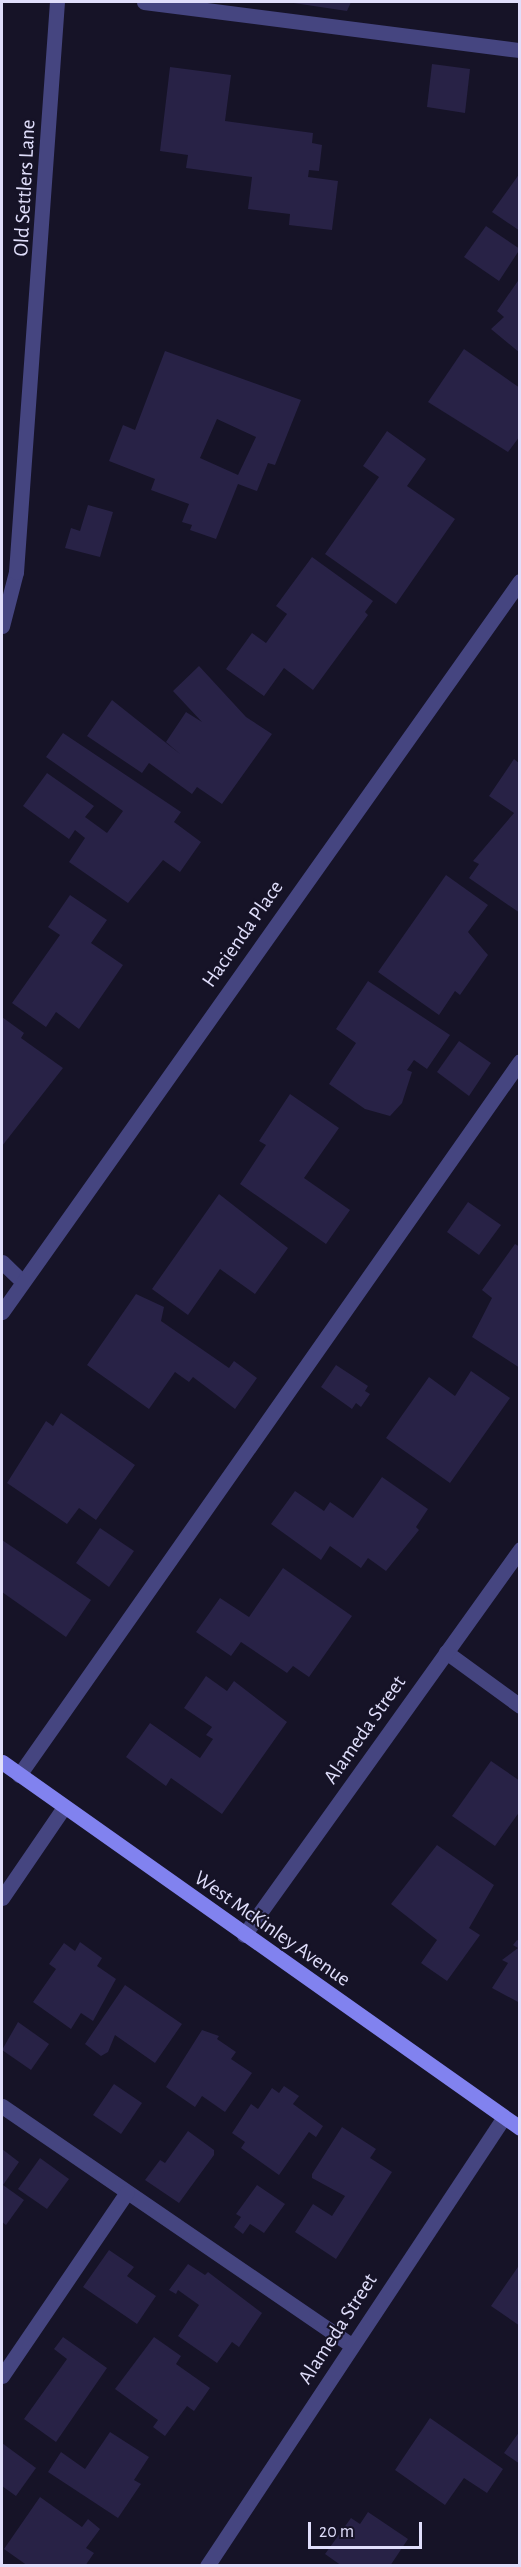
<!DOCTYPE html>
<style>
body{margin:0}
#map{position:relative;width:521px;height:2567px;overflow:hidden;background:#161327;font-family:"Alegreya Sans",sans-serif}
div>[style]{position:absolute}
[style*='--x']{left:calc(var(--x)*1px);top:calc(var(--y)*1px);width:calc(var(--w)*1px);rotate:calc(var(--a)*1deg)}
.building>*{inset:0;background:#282246}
.service>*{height:15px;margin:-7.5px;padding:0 7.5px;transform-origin:7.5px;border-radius:7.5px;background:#454580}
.minor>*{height:15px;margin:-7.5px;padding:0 7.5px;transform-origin:7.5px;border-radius:7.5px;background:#454580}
.secondary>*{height:15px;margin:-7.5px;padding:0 7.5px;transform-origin:7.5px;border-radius:7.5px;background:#8182ef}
span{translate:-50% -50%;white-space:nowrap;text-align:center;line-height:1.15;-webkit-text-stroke:4.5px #161327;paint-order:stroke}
.street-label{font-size:21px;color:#e0defb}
.frame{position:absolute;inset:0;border:3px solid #e0defb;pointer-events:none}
.scale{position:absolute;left:308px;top:2522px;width:114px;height:27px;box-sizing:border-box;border:3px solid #e0defb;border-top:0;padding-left:8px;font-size:18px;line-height:21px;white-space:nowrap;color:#e0defb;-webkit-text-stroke:4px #161327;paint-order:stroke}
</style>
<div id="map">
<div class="building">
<div style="clip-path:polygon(287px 2px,351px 2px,347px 11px)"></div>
<div style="clip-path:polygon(432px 64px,470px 69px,465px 113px,427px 107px)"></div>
<div style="clip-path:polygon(170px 67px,231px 75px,225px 121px,313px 133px,312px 143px,322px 145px,319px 171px,309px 170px,308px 177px,338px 181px,332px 230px,289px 225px,290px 214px,248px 209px,252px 177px,186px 168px,188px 155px,160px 151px)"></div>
<div style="clip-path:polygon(520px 173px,520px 231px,492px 212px)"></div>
<div style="clip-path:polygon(486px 226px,520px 249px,499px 281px,464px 257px)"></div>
<div style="clip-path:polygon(520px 278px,520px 353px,491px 329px,504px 317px,497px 311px)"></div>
<div style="clip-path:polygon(464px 349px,520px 388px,520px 436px,508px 452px,428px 402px)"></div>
<div style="clip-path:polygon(evenodd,165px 351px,301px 400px,275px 465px,268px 463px,257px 491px,238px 484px,216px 539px,190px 530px,192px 525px,182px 522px,189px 504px,151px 490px,155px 479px,109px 461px,123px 425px,135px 430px,165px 351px,217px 419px,256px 437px,238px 475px,200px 458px,217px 419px)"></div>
<div style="clip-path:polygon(387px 431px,426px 459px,407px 486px,455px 519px,396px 604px,325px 554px,379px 477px,363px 466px)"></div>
<div style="clip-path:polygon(88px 505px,113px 512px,100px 557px,65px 548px,71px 528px,80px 531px)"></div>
<div style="clip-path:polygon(312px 557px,373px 601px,365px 612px,368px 615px,313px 690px,284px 668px,264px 696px,226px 669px,252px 633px,266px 643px,287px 614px,276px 606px)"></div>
<div style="clip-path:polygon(199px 666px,246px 717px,272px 734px,222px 804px,197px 787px,192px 794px,149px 763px,142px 773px,87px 736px,112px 700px,180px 754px,166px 742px,186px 712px,202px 722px,173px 691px)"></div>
<div style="clip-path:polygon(63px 733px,181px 812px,174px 822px,201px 842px,180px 872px,163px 860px,128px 903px,69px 862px,85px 838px,75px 830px,69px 839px,23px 806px,47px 773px,94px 806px,85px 817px,107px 833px,123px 811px,46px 757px)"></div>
<div style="clip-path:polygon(514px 759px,520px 764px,520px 913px,469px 878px,479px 864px,473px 861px,514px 813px,489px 796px)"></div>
<div style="clip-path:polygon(446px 875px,488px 905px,468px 932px,488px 955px,460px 995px,455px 991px,439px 1015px,378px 972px)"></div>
<div style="clip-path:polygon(70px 895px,107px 920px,91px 943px,123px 965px,79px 1029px,56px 1012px,46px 1027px,12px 1003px,60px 935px,48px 927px)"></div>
<div style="clip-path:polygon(368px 981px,450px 1035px,427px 1069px,414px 1060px,407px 1070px,412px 1072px,402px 1103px,390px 1116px,365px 1109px,329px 1084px,356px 1043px,336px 1029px)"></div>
<div style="clip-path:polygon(2px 1017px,24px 1033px,21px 1038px,63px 1068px,2px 1146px)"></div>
<div style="clip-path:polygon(459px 1041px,491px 1063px,469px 1096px,437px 1072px)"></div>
<div style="clip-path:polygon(290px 1094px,339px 1128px,304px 1178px,350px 1210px,326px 1244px,240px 1184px,266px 1145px,259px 1141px)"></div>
<div style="clip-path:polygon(219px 1194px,288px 1248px,255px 1294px,220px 1269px,188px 1315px,152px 1289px)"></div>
<div style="clip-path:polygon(468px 1202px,501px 1225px,479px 1255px,447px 1232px)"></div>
<div style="clip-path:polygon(515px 1244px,520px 1247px,520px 1368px,472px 1337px,492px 1298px,482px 1290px)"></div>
<div style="clip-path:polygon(136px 1294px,164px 1307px,161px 1321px,229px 1368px,234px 1361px,257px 1378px,235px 1409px,193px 1377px,189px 1382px,175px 1372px,149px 1409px,87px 1365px)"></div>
<div style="clip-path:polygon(336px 1365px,368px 1386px,365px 1391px,370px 1394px,361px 1407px,356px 1403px,352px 1409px,321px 1387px)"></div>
<div style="clip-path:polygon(471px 1371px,510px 1398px,450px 1483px,386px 1438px,429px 1377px,455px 1396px)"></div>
<div style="clip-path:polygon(61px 1413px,135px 1465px,96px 1520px,79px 1508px,67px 1524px,7px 1483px,46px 1421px,53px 1426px)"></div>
<div style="clip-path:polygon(382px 1477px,428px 1509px,416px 1527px,419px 1530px,386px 1571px,368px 1558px,361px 1568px,330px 1546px,321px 1560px,271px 1524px,295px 1491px,324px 1511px,330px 1502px,353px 1518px)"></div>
<div style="clip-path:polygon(100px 1528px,134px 1551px,109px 1587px,76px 1563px)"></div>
<div style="clip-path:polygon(2px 1540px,91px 1600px,66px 1637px,2px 1592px)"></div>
<div style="clip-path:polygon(283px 1568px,352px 1616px,309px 1677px,293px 1666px,287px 1673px,241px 1642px,231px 1656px,196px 1632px,220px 1598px,249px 1617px)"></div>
<div style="clip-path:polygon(206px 1676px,227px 1691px,234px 1681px,287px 1722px,222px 1814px,171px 1778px,166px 1786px,126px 1757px,150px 1723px,200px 1758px,213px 1739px,206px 1735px,212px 1727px,184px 1708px)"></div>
<div style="clip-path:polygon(491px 1761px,520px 1781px,520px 1811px,495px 1846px,452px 1816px)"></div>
<div style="clip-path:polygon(437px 1845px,494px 1885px,469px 1928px,480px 1935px,447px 1981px,421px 1963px,437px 1940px,391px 1904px)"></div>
<div style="clip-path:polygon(517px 1940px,520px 1941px,520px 2003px,492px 1988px,508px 1963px,502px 1960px,518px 1948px,513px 1945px)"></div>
<div style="clip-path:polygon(80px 1942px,102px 1958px,97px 1966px,116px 1979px,93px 2021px,81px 2013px,71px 2029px,33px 2002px,56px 1969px,49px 1964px,64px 1943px,75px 1951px)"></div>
<div style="clip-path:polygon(125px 1985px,182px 2024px,155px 2063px,115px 2035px,108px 2052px,101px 2056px,85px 2044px)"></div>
<div style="clip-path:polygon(18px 2022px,49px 2044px,31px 2070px,2px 2050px)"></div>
<div style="clip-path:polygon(202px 2030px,219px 2036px,217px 2039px,236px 2052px,231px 2059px,252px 2073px,225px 2112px,202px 2096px,195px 2107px,166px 2087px)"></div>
<div style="clip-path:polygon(114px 2084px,142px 2103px,121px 2134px,93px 2115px)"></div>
<div style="clip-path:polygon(284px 2086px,299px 2096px,293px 2104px,323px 2126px,316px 2137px,309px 2132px,279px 2175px,241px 2148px,245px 2142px,232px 2133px,251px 2104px,258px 2109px,272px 2088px,279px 2093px)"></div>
<div style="clip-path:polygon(342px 2127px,376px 2149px,370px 2158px,392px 2172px,336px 2259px,295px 2232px,313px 2204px,332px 2216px,345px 2196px,312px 2178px,312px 2174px)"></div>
<div style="clip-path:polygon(188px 2131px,214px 2150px,214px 2155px,179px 2203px,145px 2180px,160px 2160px,165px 2163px)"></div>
<div style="clip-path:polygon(2px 2149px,19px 2162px,3px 2185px,24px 2200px,6px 2225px,2px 2222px)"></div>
<div style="clip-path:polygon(40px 2158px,69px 2179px,47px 2209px,18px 2189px)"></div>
<div style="clip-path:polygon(257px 2185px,285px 2204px,264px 2233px,250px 2224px,243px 2234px,234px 2227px,241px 2217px,236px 2214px)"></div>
<div style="clip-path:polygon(109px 2250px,134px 2267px,127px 2276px,156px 2296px,137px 2324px,83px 2287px)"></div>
<div style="clip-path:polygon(188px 2264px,205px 2275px,208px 2272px,262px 2313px,239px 2347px,232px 2342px,217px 2363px,178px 2336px,199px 2305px,178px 2290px,176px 2294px,169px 2290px)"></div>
<div style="clip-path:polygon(520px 2264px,520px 2326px,491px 2306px)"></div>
<div style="clip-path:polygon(63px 2337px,107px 2368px,56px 2442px,24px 2419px,67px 2359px,54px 2349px)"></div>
<div style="clip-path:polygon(154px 2337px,181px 2356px,176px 2364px,210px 2388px,194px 2411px,187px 2406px,165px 2436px,153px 2427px,158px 2420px,115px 2389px)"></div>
<div style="clip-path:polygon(430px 2418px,503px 2469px,487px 2493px,464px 2478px,445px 2505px,395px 2470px)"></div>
<div style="clip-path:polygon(520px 2431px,520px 2464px,504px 2453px)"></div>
<div style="clip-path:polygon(110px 2432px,149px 2457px,134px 2480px,141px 2484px,118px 2518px,48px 2472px,61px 2452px,85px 2469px)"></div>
<div style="clip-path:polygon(2px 2443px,36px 2468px,16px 2496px,2px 2486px)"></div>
<div style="clip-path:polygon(40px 2497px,82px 2527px,88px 2519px,100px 2529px,86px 2548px,94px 2553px,85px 2566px,28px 2566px,4px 2549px)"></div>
<div style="clip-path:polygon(368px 2512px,408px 2539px,390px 2566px,342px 2566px,325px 2554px,351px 2518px,360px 2524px)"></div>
</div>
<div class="service">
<div style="--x:144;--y:2;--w:379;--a:7.3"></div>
<div style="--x:446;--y:1652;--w:92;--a:36.1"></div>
<div style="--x:19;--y:1775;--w:872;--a:-54.94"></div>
<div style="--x:2;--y:2106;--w:424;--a:34.4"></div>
<div style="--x:2;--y:2376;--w:222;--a:-55.8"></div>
</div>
<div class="minor">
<div style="--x:2;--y:626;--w:56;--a:-75.5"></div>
<div style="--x:16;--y:572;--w:571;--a:-85.89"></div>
<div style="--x:2;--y:1262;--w:28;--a:44"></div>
<div style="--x:2;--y:1312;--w:896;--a:-54.68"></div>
<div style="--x:2;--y:1898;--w:110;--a:-55.7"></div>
<div style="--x:244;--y:1935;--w:475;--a:-54.4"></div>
<div style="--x:207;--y:2566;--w:538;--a:-56.52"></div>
</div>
<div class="secondary">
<div style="--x:2;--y:1762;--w:634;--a:35.24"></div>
</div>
<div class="street-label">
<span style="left:25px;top:188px;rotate:-87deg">Old Settlers Lane</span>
<span style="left:243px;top:934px;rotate:-55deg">Hacienda Place</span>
<span style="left:365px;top:1730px;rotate:-55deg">Alameda Street</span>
<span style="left:272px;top:1929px;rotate:35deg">West McKinley Avenue</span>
<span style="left:338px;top:2329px;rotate:-57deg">Alameda Street</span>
</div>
<div class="frame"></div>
<div class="scale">20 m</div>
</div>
